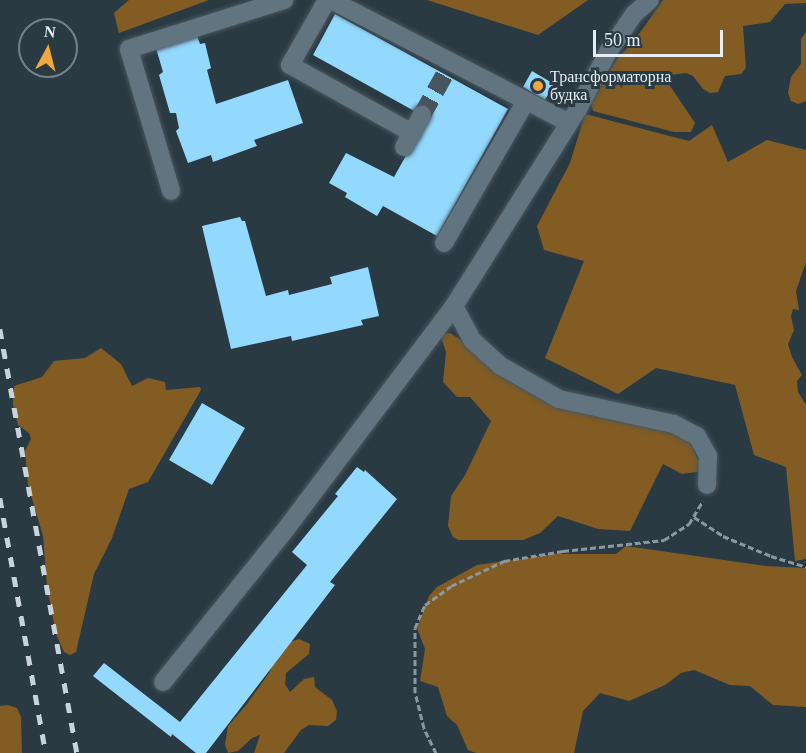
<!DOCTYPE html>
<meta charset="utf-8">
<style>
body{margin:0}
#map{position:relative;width:806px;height:753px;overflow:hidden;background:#2a3a43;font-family:"Times New Roman",serif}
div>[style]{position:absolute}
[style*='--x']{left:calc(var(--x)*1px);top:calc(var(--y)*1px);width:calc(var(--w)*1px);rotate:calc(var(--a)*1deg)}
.forest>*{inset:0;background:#825c23}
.building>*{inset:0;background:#93d9ff}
.minor-tunnel>*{height:18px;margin-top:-9px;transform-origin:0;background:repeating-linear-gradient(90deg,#46555e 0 18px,transparent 0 27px)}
.path>*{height:3px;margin-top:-1.5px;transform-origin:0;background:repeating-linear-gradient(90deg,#8b98a0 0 6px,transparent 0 9px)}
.roads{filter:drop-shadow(0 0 2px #49565f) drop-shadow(0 0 2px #49565f)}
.minor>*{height:18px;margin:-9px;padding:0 9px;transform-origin:9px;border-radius:9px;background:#62747f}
.rail>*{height:4.5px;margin-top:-2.25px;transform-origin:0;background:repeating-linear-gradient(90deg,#c8d3da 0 10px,transparent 0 20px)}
.dots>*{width:16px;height:16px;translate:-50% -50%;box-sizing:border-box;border:3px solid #2a3a43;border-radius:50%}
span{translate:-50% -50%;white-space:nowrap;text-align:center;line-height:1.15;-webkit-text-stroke:6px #2a3a43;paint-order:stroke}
.poi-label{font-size:16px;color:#e4eef4}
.left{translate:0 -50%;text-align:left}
.north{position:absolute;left:18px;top:18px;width:60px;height:60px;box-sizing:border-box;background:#2a3a43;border:2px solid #74828a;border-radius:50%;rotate:7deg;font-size:16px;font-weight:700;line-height:24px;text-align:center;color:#e4eef4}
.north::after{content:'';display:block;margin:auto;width:21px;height:27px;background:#eea83c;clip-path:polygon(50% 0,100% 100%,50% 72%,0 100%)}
.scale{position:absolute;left:593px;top:30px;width:130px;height:27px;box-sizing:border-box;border:3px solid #e4eef4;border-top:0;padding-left:8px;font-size:18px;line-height:21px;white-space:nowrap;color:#e4eef4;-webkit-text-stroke:4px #2a3a43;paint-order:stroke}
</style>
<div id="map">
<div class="forest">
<div style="clip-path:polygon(129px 0,209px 0,119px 33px,114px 13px)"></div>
<div style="clip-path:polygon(427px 0,588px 0,538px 35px)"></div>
<div style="clip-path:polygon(663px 0,806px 0,806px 3px,785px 4px,770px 22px,743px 26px,746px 68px,741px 74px,725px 76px,718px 92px,710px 93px,703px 89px,693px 76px,686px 73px,670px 75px,668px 83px,695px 123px,691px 132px,674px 132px,593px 111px,591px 103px,616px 60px,634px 41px)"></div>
<div style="clip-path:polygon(806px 32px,806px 101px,798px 104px,791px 101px,788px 93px,791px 77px,801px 64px,801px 39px)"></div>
<div style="clip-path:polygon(585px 114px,689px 141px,712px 125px,728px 162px,767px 140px,806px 150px,806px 262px,796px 291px,799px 310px,793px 309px,791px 316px,794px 330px,788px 344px,792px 357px,802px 375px,797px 381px,798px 392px,806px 405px,806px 559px,795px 561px,786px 467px,754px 455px,735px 385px,656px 368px,618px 394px,545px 358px,584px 261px,544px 250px,537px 226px,570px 163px)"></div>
<div style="clip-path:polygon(450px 333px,543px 393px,685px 430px,703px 471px,682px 474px,663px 464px,630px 531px,598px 529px,558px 516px,540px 533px,523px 540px,458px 540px,453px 537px,448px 526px,451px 496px,465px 475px,491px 421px,470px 397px,457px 397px,443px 382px,446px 352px,440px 334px)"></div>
<div style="clip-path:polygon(101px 348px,121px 364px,132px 386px,148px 378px,165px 382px,166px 390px,200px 387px,201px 390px,148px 482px,129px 489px,112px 538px,94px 574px,76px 652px,70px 655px,64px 652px,56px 634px,47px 587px,43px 536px,28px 485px,25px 451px,31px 439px,29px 433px,18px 425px,13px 405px,14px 386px,42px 377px,54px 361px,85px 358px)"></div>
<div style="clip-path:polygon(626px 546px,765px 566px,806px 568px,806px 707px,773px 705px,750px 686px,730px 685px,694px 670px,681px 673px,665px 685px,629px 701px,600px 693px,583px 711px,574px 753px,476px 753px,468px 750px,457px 725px,447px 716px,438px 687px,420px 681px,425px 649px,417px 628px,429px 596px,437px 587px,477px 565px,555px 554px,616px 554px)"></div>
<div style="clip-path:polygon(299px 639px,310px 644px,309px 654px,286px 673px,285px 684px,290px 692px,304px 679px,314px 677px,315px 687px,332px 700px,337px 711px,336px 720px,328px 726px,309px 725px,301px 730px,284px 753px,254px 753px,260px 735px,252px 738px,238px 751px,228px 753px,225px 745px,228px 726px,247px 704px,269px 673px,281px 645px)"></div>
<div style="clip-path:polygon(8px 705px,17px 708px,21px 717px,22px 753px,0 753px,0 706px)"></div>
</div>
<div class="building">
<div style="clip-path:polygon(335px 14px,508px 109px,437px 236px,383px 206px,377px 216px,345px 197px,347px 193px,329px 183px,346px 153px,394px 177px,427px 118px,313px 55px)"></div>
<div style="clip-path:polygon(197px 36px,200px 44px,205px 43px,211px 68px,207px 70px,216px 104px,288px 80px,303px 123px,254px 140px,257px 146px,213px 162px,211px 155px,188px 163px,176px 131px,179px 128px,176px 113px,170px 113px,159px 75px,163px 72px,156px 48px)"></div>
<div style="clip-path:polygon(532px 71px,554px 84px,545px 100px,523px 87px)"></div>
<div style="clip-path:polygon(240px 217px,242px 221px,245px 221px,266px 296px,288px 290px,289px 295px,332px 284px,330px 277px,368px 267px,379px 316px,361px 320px,363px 325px,292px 341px,291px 336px,231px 349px,202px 226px)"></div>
<div style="clip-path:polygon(202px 403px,245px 428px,212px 485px,169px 460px)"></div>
<div style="clip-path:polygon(357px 467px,364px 472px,365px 470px,397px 499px,330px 582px,335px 585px,206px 753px,196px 753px,172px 734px,171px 737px,93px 676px,104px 663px,180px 722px,307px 565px,292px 552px,338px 496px,335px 494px)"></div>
</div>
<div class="minor-tunnel">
<div style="--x:422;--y:115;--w:47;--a:-60.7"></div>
</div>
<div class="path">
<div style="--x:694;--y:517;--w:35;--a:33"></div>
<div style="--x:723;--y:536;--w:52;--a:22.6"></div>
<div style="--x:771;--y:556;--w:37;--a:17"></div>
<div style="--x:436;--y:753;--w:28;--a:-116"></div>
<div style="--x:424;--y:728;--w:36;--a:-104"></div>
<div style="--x:415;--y:693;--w:65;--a:-90"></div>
<div style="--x:415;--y:628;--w:25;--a:-67"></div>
<div style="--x:425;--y:605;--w:32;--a:-36"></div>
<div style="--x:451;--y:586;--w:59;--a:-25.3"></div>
<div style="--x:504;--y:561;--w:60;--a:-9.6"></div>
<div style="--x:563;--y:551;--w:102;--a:-6.2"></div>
<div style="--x:664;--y:540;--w:30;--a:-33"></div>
<div style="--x:689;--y:524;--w:27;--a:-59"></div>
</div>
<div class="roads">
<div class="minor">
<div style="--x:327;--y:0;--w:75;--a:119.6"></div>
<div style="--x:290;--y:65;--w:140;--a:29.1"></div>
<div style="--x:331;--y:0;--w:266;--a:27.3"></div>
<div style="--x:404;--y:147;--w:37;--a:-61"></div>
<div style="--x:171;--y:191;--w:148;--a:-106.5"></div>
<div style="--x:129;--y:49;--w:163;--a:-17.5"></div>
<div style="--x:444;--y:243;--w:164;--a:-60"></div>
<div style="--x:454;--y:306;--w:38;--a:62"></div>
<div style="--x:472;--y:340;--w:39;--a:42"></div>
<div style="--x:501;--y:366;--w:67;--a:29.6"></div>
<div style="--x:559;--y:399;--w:118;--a:12.3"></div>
<div style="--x:674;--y:424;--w:26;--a:28"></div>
<div style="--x:697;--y:436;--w:23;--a:61"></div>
<div style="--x:708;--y:456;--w:29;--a:92"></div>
<div style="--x:163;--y:682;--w:191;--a:-51.2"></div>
<div style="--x:283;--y:533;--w:284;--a:-53"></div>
<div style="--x:454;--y:306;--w:233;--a:-57.8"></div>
<div style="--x:578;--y:109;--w:64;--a:-62.2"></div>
<div style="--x:608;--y:52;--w:46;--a:-55.6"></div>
<div style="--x:634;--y:14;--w:21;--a:-41"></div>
</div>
</div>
<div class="rail">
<div style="--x:0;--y:329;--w:431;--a:79.7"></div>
<div style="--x:0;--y:498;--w:259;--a:79.8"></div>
</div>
<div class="dots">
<div style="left:538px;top:86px;background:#eea83c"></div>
</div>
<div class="poi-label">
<span class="left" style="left:550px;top:86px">Трансформаторна<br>будка</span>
</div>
<div class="north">N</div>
<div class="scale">50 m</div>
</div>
